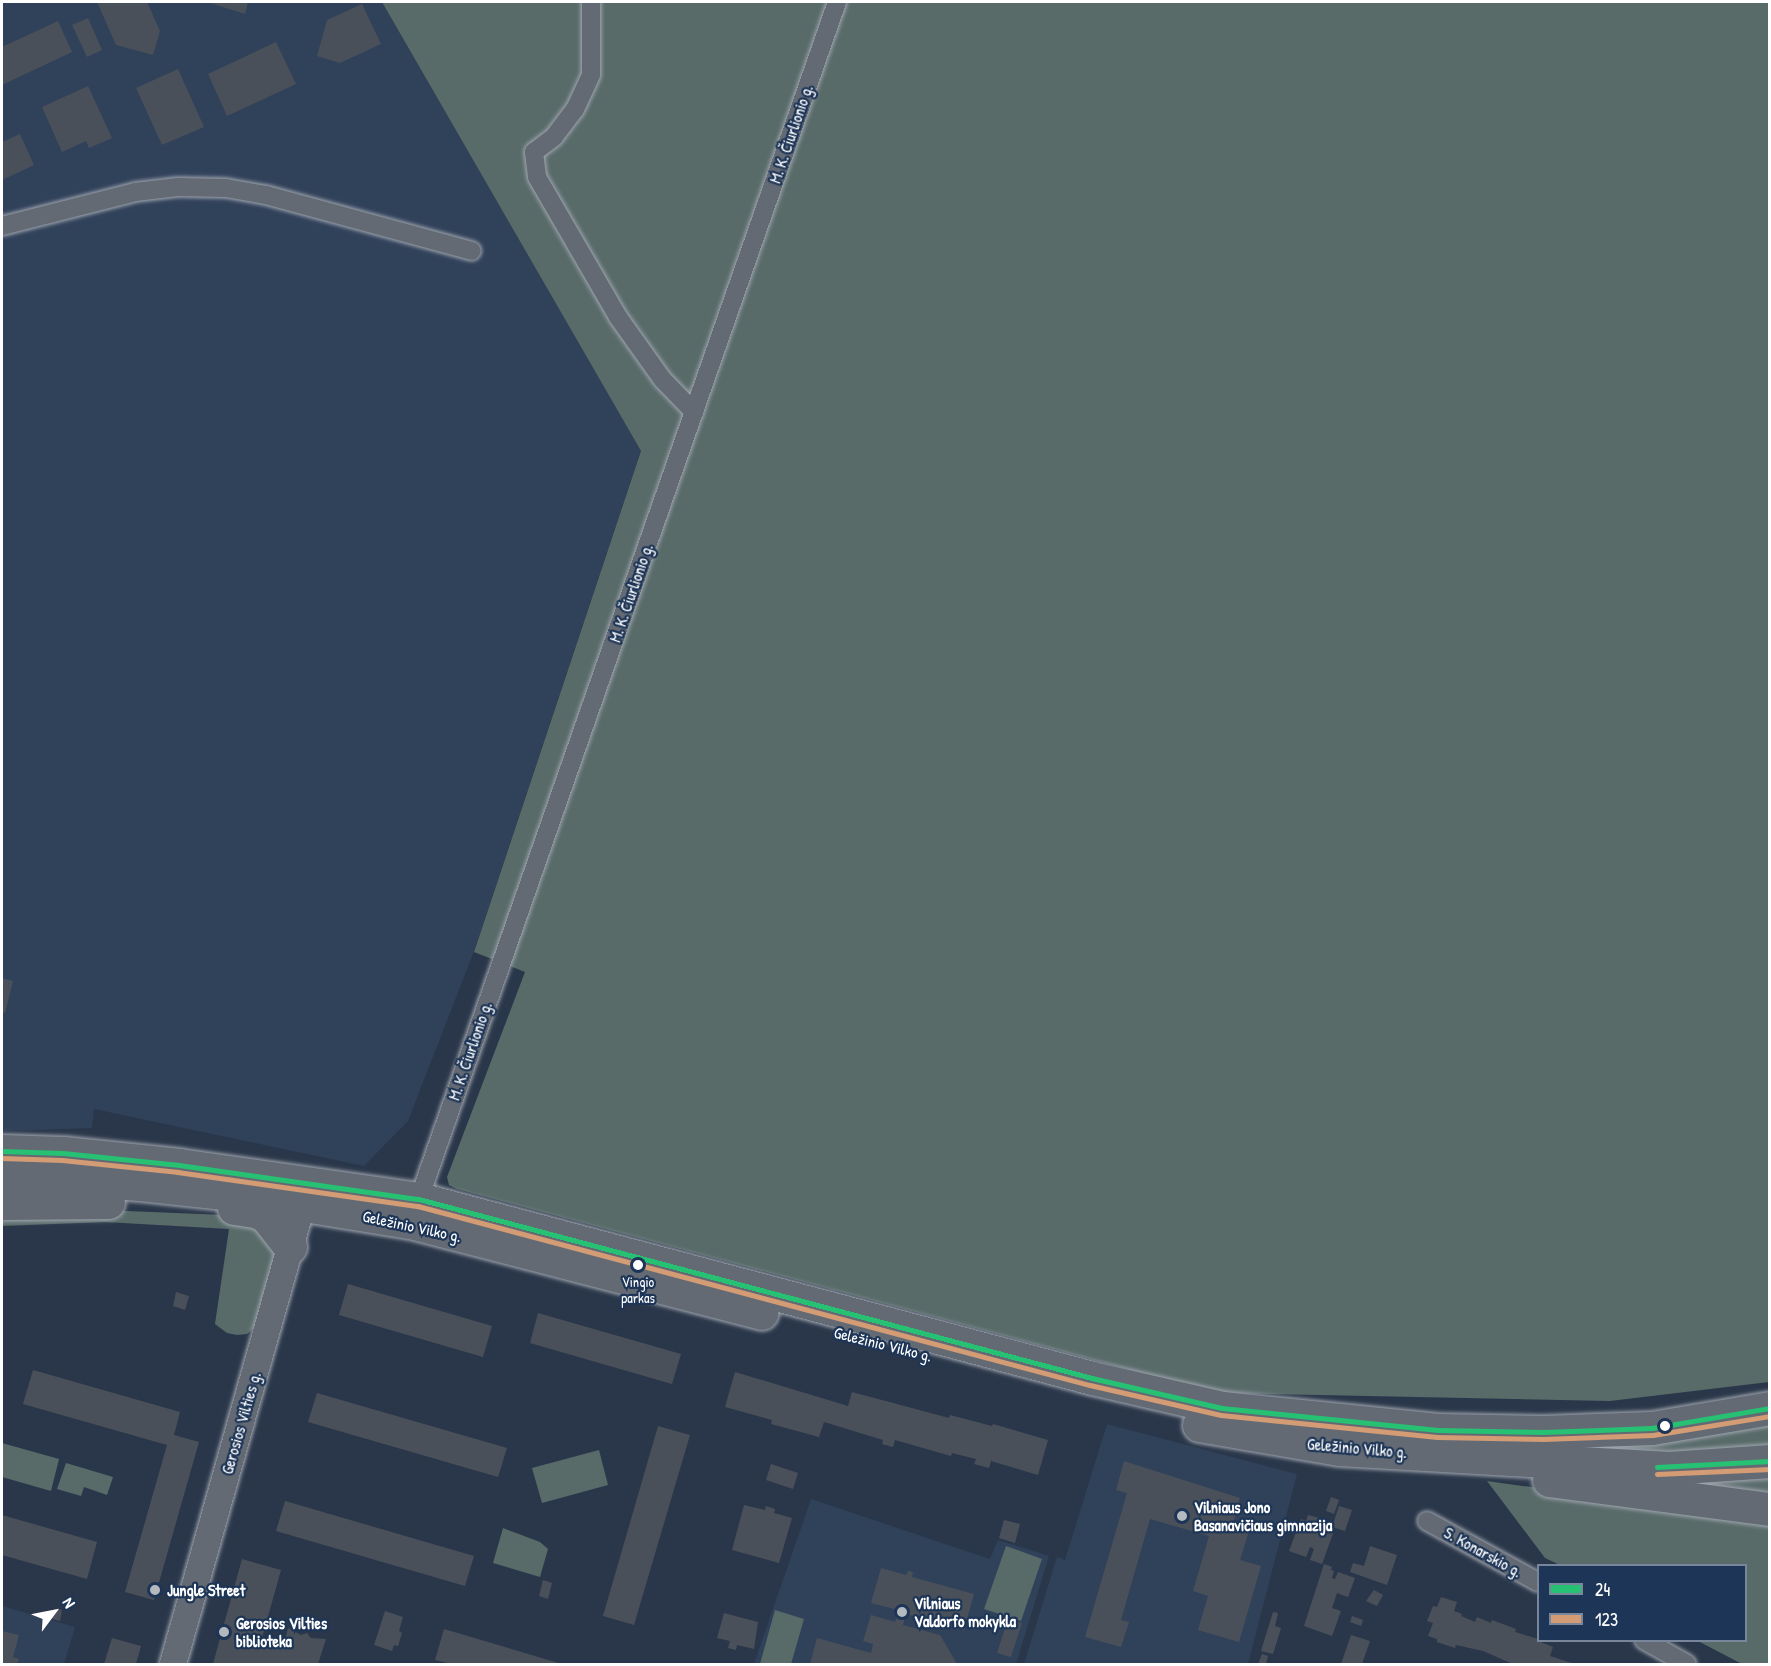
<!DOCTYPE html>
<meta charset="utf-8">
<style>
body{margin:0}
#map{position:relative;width:1771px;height:1666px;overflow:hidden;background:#2a374a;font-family:"Patrick Hand",sans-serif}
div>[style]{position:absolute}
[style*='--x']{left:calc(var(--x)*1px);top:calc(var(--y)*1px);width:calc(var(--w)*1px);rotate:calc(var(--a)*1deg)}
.built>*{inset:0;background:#30415a}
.green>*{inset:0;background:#586b69}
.building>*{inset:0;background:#4a505a}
.roads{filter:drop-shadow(0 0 2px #9fa5ae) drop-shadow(0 0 2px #9fa5ae)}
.street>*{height:18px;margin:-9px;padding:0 9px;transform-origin:9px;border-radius:9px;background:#636a74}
.secondary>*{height:26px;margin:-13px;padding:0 13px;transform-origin:13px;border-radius:13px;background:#636a74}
.highway>*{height:33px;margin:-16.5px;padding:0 16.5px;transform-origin:16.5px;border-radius:16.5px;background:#636a74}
.bus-1>*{height:4.5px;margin:-2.25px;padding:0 2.25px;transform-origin:2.25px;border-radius:2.25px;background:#26c172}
.bus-2>*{height:4.5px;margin:-2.25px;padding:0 2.25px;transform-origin:2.25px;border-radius:2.25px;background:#d39c74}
.dots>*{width:16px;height:16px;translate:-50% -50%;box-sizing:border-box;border:3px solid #1d3557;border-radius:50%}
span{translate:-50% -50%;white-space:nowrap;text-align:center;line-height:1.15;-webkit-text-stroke:4.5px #1d3557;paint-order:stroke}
.bus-label{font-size:14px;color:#fff}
.street-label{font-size:16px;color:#fff}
.poi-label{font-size:16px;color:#fff;font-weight:700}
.left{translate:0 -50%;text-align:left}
.frame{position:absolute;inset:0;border:3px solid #fff;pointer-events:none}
.legend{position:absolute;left:1537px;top:1564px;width:210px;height:78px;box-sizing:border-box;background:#1d3557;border:2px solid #77869a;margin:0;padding:8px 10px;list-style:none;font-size:18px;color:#fff}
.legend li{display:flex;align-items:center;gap:12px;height:30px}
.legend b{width:30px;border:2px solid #77869a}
.north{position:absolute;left:24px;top:1582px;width:60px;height:60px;-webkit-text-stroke:4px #1d3557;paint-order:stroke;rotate:58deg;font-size:16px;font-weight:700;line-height:24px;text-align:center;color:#fff}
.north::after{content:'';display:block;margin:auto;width:21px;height:27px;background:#fff;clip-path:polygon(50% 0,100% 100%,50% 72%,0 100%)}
</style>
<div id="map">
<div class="built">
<div style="clip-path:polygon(2px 2px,382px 2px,641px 451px,474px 951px,408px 1121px,364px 1166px,94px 1109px,92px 1128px,2px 1131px)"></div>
<div style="clip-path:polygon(1107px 1424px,1297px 1474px,1248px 1664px,1024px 1664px,1057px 1557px,1065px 1560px)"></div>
<div style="clip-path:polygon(811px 1499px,990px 1559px,998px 1540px,1049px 1556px,1016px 1664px,754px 1664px)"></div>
<div style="clip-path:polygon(2px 1606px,75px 1627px,64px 1664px,2px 1664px)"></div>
</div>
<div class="green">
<div style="clip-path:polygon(382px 2px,1769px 2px,1769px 1382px,1610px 1401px,1217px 1393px,457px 1189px,449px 1185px,447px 1177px,525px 972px,474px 952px,641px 451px)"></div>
<div style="clip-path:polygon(103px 1210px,248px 1216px,278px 1243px,256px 1326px,247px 1334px,237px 1335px,227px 1333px,215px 1324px,229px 1229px,105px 1222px,2px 1226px,2px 1212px)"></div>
<div style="clip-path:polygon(1769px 1422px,1769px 1449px,1655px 1457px,1362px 1435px)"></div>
<div style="clip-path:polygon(2px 1443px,59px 1459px,51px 1491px,2px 1477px)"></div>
<div style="clip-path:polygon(599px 1450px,608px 1485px,542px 1503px,532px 1468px)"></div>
<div style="clip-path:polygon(66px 1463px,113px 1477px,107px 1495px,84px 1487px,81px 1496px,57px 1489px)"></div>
<div style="clip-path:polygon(1769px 1470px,1769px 1495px,1645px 1483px)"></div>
<div style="clip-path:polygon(1487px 1481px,1769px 1520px,1769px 1664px,1742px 1664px,1698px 1641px,1746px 1640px,1746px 1566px,1560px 1565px,1545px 1558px)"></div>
<div style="clip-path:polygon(503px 1528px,540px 1542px,548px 1549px,540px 1577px,493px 1563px)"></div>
<div style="clip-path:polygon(1006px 1546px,1042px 1559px,1021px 1621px,984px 1609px)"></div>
<div style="clip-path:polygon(775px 1610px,804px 1619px,791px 1664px,760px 1664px)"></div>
</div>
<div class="building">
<div style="clip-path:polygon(97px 2px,147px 2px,160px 31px,153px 55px,116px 45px)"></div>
<div style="clip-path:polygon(207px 2px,248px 2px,245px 14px)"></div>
<div style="clip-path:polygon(362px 4px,381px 44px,340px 63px,317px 56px,327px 20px)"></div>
<div style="clip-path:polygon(88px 18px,102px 50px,87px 57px,72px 25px)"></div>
<div style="clip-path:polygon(58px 21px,72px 52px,2px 85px,2px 47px)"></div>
<div style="clip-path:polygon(276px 42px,296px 84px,227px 116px,208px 74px)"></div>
<div style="clip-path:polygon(178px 69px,204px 127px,162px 145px,136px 88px)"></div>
<div style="clip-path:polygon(88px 86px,112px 138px,89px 148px,86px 141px,62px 152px,42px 107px)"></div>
<div style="clip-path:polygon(20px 134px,34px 165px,2px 180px,2px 142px)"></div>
<div style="clip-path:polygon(2px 978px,13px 981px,5px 1013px,2px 1012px)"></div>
<div style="clip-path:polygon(348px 1284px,492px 1326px,483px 1357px,339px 1315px)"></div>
<div style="clip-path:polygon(176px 1292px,189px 1296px,185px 1310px,173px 1306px)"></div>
<div style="clip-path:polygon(538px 1313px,681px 1354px,672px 1384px,530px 1343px)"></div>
<div style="clip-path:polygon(33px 1370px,180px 1412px,174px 1435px,199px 1442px,154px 1600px,125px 1592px,167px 1445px,23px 1404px)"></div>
<div style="clip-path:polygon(735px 1372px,848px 1406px,852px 1392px,949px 1418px,950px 1415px,992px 1426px,993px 1424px,1048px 1440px,1038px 1475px,991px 1461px,989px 1468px,974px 1464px,976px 1459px,952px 1453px,951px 1456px,895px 1440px,893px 1447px,882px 1444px,883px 1440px,824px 1422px,819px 1437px,771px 1424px,772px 1420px,725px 1407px)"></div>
<div style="clip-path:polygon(317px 1393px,507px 1448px,498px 1477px,308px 1422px)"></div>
<div style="clip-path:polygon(658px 1426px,690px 1435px,634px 1625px,603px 1616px)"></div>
<div style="clip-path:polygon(1124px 1461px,1240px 1498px,1233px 1523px,1250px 1528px,1240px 1560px,1261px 1566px,1239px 1642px,1198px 1630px,1208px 1596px,1193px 1591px,1209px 1536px,1150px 1519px,1121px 1620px,1129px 1622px,1121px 1647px,1085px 1637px,1127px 1493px,1116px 1490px)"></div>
<div style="clip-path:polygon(771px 1464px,798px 1473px,793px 1489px,766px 1480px)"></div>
<div style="clip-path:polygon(1331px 1497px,1339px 1500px,1334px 1514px,1326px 1511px)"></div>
<div style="clip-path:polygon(285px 1501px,474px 1556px,465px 1586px,276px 1531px)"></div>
<div style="clip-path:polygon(744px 1505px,765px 1510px,766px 1506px,775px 1509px,774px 1513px,792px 1518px,779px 1563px,732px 1550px)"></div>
<div style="clip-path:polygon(1339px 1506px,1352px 1510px,1345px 1531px,1332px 1527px)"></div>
<div style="clip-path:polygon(2px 1515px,97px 1542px,87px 1579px,2px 1555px)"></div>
<div style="clip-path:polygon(1308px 1515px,1327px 1520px,1324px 1527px,1334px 1531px,1322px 1564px,1310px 1560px,1314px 1549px,1310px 1547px,1306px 1557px,1289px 1551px,1301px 1519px,1306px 1521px)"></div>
<div style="clip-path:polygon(1004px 1520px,1020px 1524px,1015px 1543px,999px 1538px)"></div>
<div style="clip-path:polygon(1370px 1546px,1397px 1555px,1387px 1585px,1350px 1572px,1353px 1563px,1364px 1566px)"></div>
<div style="clip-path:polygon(242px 1559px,281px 1570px,262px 1638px,284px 1644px,288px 1628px,301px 1635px,307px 1633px,311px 1638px,326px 1639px,318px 1664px,213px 1664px)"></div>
<div style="clip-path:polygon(1324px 1564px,1332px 1567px,1331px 1570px,1334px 1571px,1332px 1578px,1335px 1579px,1338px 1572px,1355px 1578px,1348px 1597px,1337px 1593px,1332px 1608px,1341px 1611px,1332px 1636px,1304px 1626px)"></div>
<div style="clip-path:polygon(881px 1568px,906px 1575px,908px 1571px,913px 1572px,912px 1577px,974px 1594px,964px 1630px,906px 1614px,903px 1625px,940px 1635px,957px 1664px,810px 1664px,817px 1638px,871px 1653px,873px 1644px,863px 1641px,871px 1615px,895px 1622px,898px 1610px,871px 1603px)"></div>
<div style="clip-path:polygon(543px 1580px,552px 1583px,548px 1599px,539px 1596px)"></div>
<div style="clip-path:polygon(1374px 1590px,1383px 1595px,1377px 1606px,1366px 1601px)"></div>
<div style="clip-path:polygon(1441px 1597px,1457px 1602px,1454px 1611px,1462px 1614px,1461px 1616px,1475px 1622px,1477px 1617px,1491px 1623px,1492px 1620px,1516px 1629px,1515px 1632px,1538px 1639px,1538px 1641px,1553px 1647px,1550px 1656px,1575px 1664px,1513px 1664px,1483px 1651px,1456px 1645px,1455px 1648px,1437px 1642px,1437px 1639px,1428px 1636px,1433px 1623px,1427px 1621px,1433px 1606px,1437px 1607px)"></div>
<div style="clip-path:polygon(54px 1609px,62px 1610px,60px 1621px,52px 1619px)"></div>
<div style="clip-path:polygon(385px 1611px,403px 1617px,399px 1631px,402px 1633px,398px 1646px,394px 1645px,392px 1651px,374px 1645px)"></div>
<div style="clip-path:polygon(1273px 1612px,1278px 1613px,1275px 1626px,1281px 1628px,1273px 1654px,1261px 1651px)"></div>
<div style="clip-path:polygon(724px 1613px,758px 1622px,754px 1649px,737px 1645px,736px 1650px,728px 1648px,730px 1641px,717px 1638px)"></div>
<div style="clip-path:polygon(1352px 1616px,1363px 1620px,1361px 1626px,1350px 1622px)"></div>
<div style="clip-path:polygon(1008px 1619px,1022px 1623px,1011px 1657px,997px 1653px)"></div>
<div style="clip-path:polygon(444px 1629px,562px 1664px,452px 1664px,435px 1660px)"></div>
<div style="clip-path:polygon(2px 1631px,19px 1635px,13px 1657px,19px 1659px,17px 1664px,2px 1664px)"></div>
<div style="clip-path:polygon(1351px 1635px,1370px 1641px,1362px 1664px,1341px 1664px)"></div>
<div style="clip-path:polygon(112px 1638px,141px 1646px,136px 1664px,104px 1664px)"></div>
<div style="clip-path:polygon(1262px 1654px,1268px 1656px,1266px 1664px,1258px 1664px)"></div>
</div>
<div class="roads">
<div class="street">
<div style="--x:591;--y:2;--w:73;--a:90"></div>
<div style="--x:591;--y:75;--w:38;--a:115"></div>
<div style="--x:575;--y:109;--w:35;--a:127"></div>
<div style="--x:554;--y:137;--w:25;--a:143"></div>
<div style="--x:534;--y:152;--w:25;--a:83"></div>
<div style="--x:537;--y:177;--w:162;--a:59.9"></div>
<div style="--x:618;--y:317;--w:77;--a:54.5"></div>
<div style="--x:663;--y:380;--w:45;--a:45.9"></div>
<div style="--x:2;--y:226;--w:137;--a:-14.3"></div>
<div style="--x:135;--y:192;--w:43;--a:-6.6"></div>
<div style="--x:178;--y:187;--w:48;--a:1.2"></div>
<div style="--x:226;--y:188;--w:41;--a:9.9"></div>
<div style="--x:266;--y:195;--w:213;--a:15.2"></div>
<div style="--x:419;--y:1199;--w:1268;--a:-70.75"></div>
<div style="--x:1427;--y:1521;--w:127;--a:28.8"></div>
<div style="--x:1644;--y:1640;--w:49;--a:29.2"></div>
</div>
<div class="secondary">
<div style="--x:173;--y:1664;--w:495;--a:-74.3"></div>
</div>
<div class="highway">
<div style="--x:2;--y:1151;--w:61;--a:1.9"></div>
<div style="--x:63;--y:1153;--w:117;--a:5.9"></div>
<div style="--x:179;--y:1165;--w:242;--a:8.1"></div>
<div style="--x:419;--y:1199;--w:696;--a:14.89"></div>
<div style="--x:1092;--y:1378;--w:133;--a:13"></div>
<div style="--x:1222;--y:1408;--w:217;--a:5.8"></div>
<div style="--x:1438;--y:1430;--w:105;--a:1.1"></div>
<div style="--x:1543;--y:1432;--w:109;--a:-2.1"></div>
<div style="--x:1652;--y:1428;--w:120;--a:-9.6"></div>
<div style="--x:2;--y:1180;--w:52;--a:-2.2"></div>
<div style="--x:54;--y:1178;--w:86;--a:4"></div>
<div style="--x:140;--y:1184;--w:103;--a:6.2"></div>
<div style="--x:242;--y:1195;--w:174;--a:9.2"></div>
<div style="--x:414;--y:1223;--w:359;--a:14.5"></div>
<div style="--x:2;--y:1203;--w:106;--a:-0.5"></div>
<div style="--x:234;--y:1208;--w:22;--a:8"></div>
<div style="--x:256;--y:1211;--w:11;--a:27"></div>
<div style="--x:266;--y:1216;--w:39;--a:52"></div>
<div style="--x:1199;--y:1425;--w:142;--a:9.7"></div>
<div style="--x:1339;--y:1449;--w:331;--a:3.3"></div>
<div style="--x:1669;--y:1468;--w:101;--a:-4"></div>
<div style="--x:1549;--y:1480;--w:223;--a:7.5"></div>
</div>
</div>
<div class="bus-1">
<div style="--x:2;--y:1151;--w:61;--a:1.9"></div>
<div style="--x:63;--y:1153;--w:117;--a:5.9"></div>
<div style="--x:179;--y:1165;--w:242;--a:8.1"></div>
<div style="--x:419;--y:1199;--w:696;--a:14.89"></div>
<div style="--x:1092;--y:1378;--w:133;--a:13"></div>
<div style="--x:1222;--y:1408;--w:217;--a:5.8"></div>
<div style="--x:1438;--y:1430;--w:105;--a:1.1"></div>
<div style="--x:1543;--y:1432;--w:109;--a:-2.1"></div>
<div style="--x:1652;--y:1428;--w:120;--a:-9.6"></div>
<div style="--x:1657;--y:1467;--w:113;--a:-3"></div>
</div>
<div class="bus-2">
<div style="--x:2;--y:1158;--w:60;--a:1.9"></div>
<div style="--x:62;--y:1160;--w:117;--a:5.9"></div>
<div style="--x:178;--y:1172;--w:242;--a:8.1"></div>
<div style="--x:418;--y:1206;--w:695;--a:14.92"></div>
<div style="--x:1090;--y:1385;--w:134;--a:12.9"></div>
<div style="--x:1221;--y:1415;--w:217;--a:5.8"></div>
<div style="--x:1437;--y:1437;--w:106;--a:1.1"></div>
<div style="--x:1543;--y:1439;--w:110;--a:-2.1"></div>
<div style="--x:1653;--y:1435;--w:119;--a:-9.2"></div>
<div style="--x:1657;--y:1474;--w:113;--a:-2.5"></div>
</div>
<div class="dots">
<div style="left:638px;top:1265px;background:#fff"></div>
<div style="left:1665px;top:1426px;background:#fff"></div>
<div style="left:1182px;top:1516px;background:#b4b9c0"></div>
<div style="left:155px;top:1590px;background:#b4b9c0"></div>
<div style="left:902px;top:1612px;background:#b4b9c0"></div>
<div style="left:224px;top:1632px;background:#b4b9c0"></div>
</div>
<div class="bus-label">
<span style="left:638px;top:1290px">Vingio<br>parkas</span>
</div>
<div class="street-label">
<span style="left:791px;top:134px;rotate:-71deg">M. K. Čiurlionio g.</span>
<span style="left:631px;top:593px;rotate:-71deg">M. K. Čiurlionio g.</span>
<span style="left:470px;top:1051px;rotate:-71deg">M. K. Čiurlionio g.</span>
<span style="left:412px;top:1226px;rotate:12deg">Geležinio Vilko g.</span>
<span style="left:883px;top:1344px;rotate:14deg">Geležinio Vilko g.</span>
<span style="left:241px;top:1423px;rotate:-74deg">Gerosios Vilties g.</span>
<span style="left:1357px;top:1448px;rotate:5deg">Geležinio Vilko g.</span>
<span style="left:1483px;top:1552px;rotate:29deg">S. Konarskio g.</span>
</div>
<div class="poi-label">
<span class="left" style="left:1194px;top:1516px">Vilniaus Jono<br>Basanavičiaus gimnazija</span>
<span class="left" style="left:167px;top:1590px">Jungle Street</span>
<span class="left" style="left:914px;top:1612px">Vilniaus<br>Valdorfo mokykla</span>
<span class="left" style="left:236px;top:1632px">Gerosios Vilties<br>biblioteka</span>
</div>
<div class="frame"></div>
<ul class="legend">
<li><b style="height:8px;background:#26c172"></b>24</li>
<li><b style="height:8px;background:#d39c74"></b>123</li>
</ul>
<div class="north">N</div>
</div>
